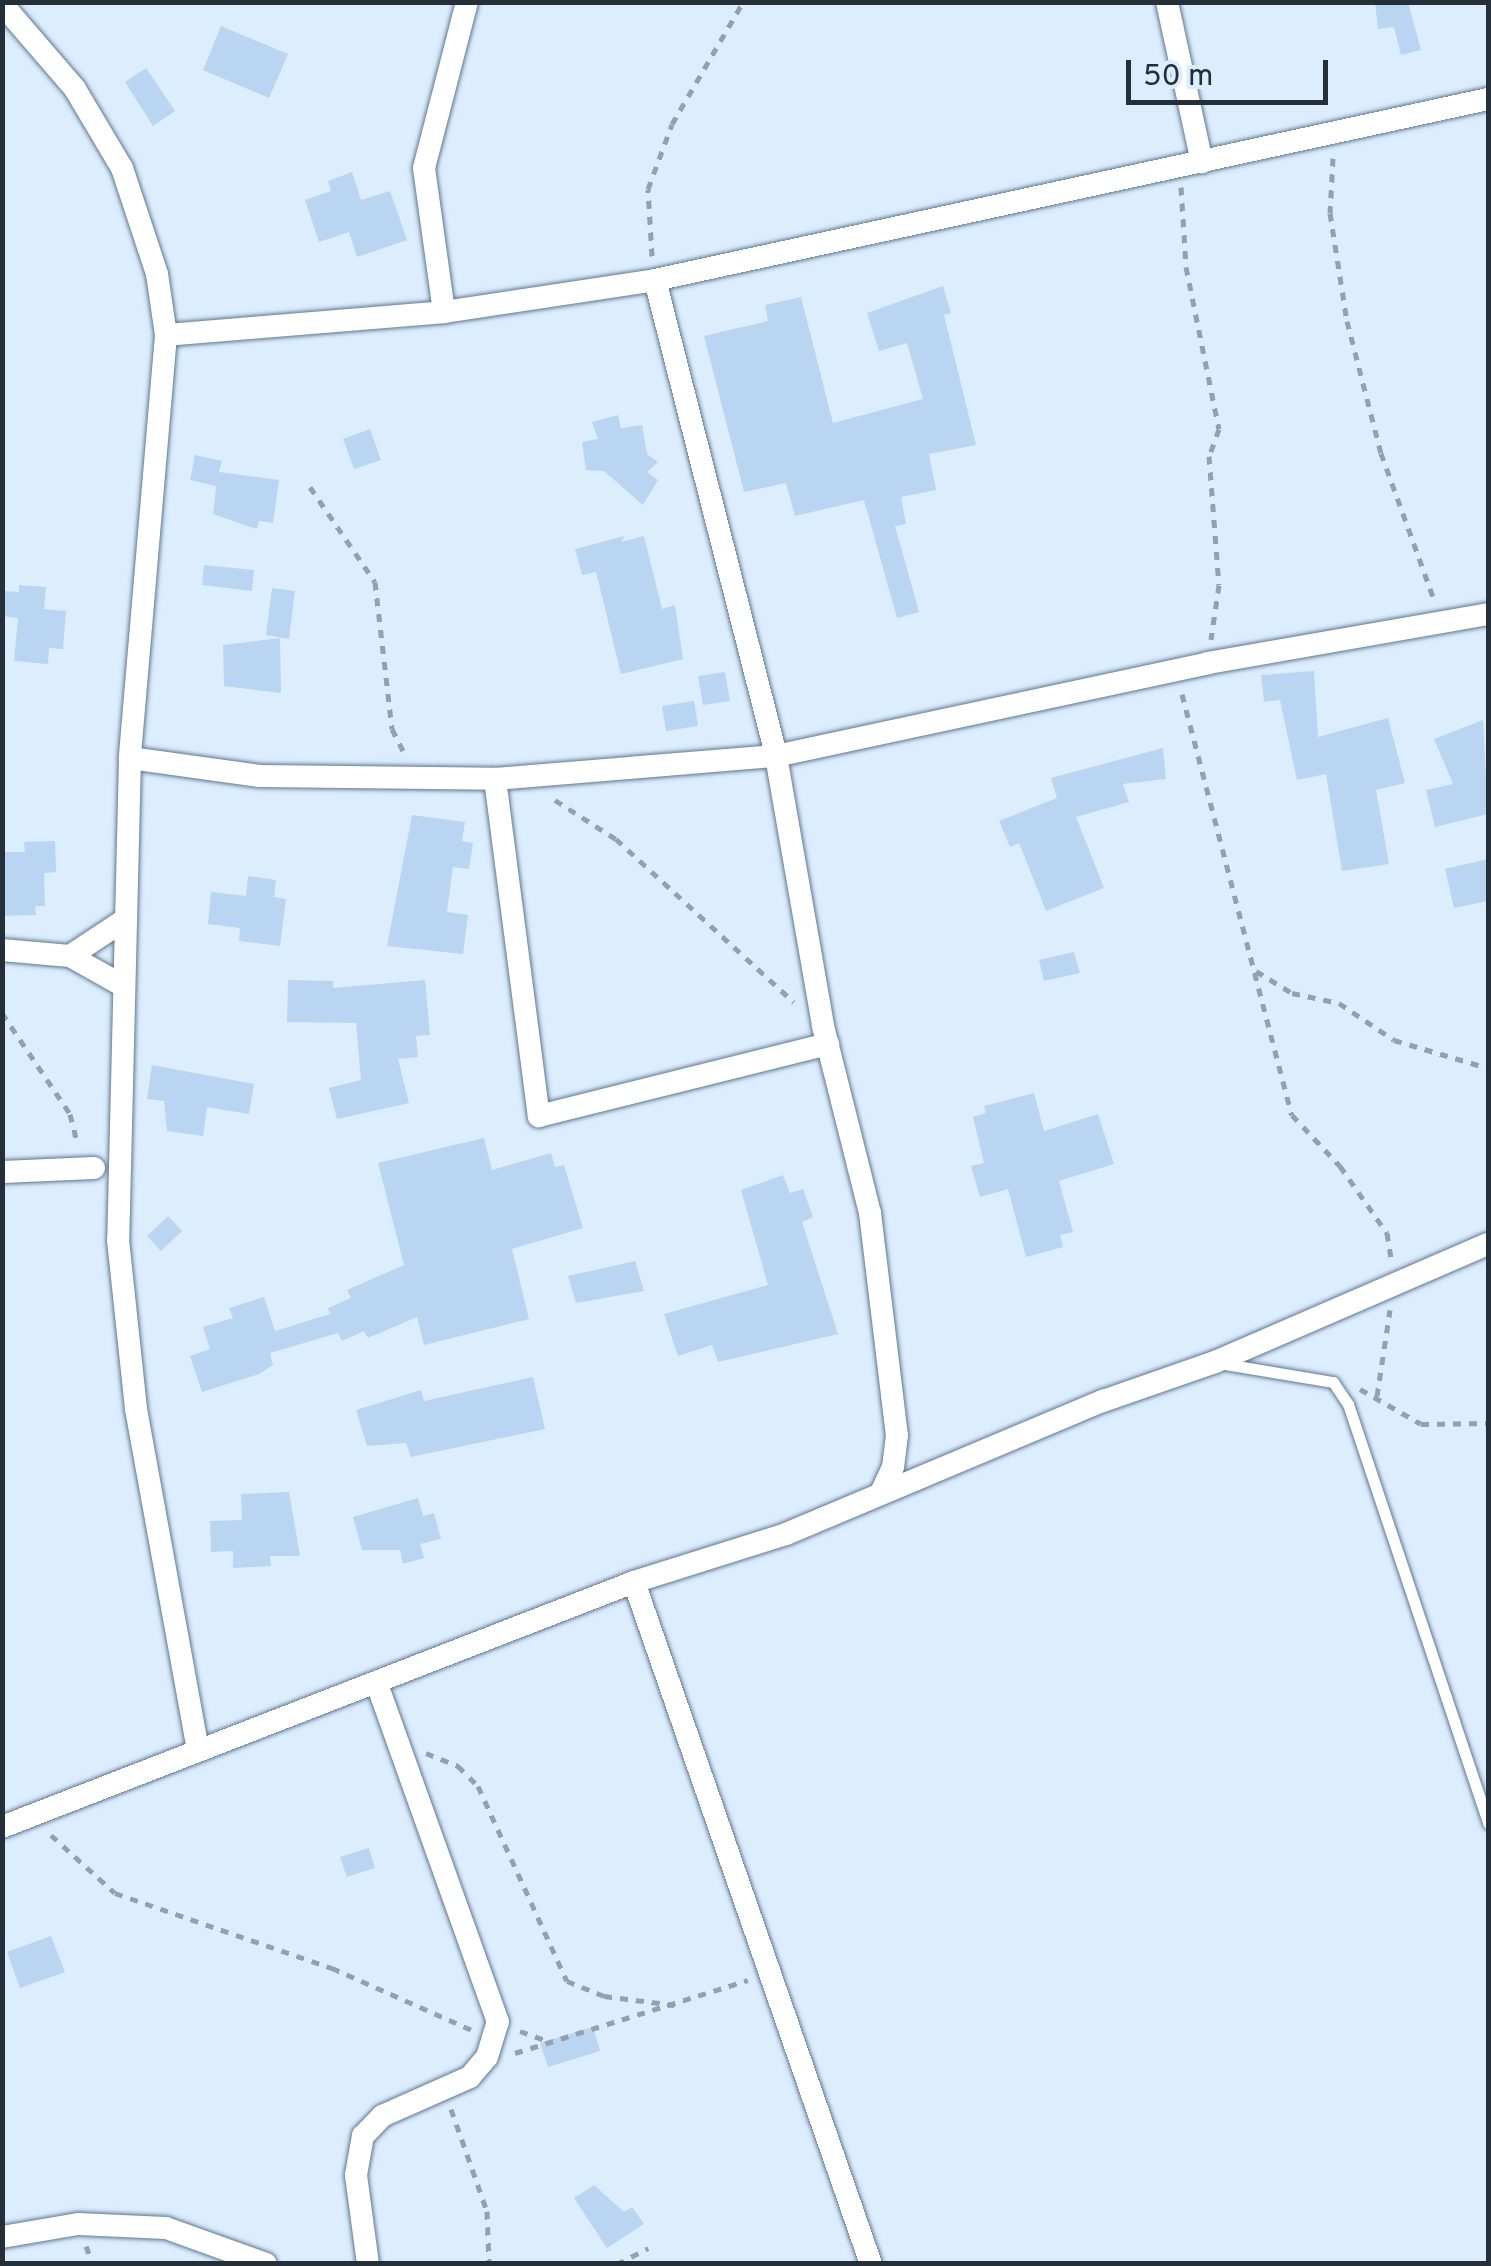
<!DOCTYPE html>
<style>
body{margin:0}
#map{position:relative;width:1491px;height:2266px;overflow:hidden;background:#dcedfe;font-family:Overpass,sans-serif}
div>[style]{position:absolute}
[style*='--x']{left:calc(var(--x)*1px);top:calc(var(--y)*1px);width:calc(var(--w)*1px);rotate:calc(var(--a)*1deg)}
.building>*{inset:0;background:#bad5f1}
.path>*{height:5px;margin-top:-2.5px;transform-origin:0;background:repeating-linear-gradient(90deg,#92a0af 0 8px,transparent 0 16px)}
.roads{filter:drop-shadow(0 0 2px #5e7791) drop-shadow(0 0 2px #5e7791)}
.service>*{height:11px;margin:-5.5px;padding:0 5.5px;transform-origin:5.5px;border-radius:5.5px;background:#fff}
.minor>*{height:22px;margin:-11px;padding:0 11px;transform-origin:11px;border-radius:11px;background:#fff}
span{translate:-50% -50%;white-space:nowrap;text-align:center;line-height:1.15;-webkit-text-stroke:9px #dcedfe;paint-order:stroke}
.frame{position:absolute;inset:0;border:5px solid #242f39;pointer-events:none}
.scale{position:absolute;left:1126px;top:60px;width:202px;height:45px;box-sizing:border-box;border:5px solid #242f39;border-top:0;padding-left:12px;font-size:30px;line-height:35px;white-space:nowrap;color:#242f39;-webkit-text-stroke:8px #dcedfe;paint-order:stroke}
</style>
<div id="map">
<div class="building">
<div style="clip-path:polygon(1375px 2px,1408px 2px,1421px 50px,1401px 55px,1394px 27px,1378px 29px)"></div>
<div style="clip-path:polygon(221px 26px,288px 54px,269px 98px,203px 70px)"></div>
<div style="clip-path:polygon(146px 68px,175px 111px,153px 126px,125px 82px)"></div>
<div style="clip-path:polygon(352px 172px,361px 200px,390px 191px,407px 240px,357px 257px,349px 232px,319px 242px,305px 200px,331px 191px,328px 181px)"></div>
<div style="clip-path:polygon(943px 286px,951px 313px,944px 315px,976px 445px,929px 454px,936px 490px,901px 497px,906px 524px,895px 526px,919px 612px,897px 618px,864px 500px,795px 516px,786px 483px,744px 492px,704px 336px,768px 321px,765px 305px,801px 297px,833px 423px,923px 399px,907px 343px,879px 351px,867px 313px)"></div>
<div style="clip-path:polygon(618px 415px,621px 428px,642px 425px,647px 454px,658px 462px,647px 472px,658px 480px,643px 505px,604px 471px,586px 470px,582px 442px,598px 439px,592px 422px)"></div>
<div style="clip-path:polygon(370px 429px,381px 460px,354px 469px,343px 439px)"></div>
<div style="clip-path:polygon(195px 455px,222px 461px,219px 472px,279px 480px,273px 523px,259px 521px,257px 529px,213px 514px,217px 480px,216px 486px,190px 480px)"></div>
<div style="clip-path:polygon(625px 536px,621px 542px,644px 536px,662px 609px,675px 605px,683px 659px,621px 674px,596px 572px,582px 575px,575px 549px)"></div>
<div style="clip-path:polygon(204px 565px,254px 570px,252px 591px,202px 585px)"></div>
<div style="clip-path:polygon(19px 585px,46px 587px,44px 609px,66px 611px,63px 649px,49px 648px,48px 664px,14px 661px,18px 618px,2px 616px,2px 591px,19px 592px)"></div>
<div style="clip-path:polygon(272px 588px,295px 591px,289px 639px,266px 635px)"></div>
<div style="clip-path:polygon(280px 638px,281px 693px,224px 686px,223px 645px)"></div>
<div style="clip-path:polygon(1314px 671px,1318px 737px,1388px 718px,1405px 783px,1376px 790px,1389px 864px,1342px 871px,1326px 774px,1297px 780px,1280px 700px,1264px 702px,1261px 675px)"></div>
<div style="clip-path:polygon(725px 672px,730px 701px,703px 705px,698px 676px)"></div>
<div style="clip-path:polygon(694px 701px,698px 726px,666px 731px,662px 706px)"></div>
<div style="clip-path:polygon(1483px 720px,1488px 814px,1435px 827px,1426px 790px,1453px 784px,1434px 739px)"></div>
<div style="clip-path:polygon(1163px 748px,1166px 779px,1123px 784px,1129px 802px,1076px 817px,1104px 888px,1046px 911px,1019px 843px,1010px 847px,999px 821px,1057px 798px,1051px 778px)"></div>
<div style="clip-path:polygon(412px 815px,465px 822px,462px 841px,473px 843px,469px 869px,453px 867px,447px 912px,468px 915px,463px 954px,387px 946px)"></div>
<div style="clip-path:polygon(55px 841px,56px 872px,44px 873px,45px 906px,35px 906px,36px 915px,2px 916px,2px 852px,25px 852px,24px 842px)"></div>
<div style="clip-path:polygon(1488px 859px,1488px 901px,1454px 908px,1445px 869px)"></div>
<div style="clip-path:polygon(248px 876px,276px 880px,274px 897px,286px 899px,280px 946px,239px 941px,240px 928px,208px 924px,211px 892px,246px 896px)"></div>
<div style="clip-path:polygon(1074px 952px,1080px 973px,1044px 981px,1039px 960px)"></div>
<div style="clip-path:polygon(288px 980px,333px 981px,333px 988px,425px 980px,430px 1035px,416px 1036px,418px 1057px,398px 1059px,409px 1103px,337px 1119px,329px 1088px,361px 1080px,356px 1023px,287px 1022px)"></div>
<div style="clip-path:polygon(152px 1065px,254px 1084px,249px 1114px,207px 1107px,203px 1136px,167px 1131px,164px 1101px,147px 1099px)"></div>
<div style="clip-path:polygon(1034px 1093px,1044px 1131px,1098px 1114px,1114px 1164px,1059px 1181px,1073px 1232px,1060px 1235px,1063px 1247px,1026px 1257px,1008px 1189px,980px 1197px,971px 1166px,984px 1163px,973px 1117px,986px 1113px,984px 1106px)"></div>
<div style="clip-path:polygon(484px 1138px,492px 1170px,551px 1153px,555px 1167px,564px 1165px,583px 1228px,512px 1249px,529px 1319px,424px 1345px,417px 1317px,368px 1338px,364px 1331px,342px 1341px,338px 1333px,270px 1353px,273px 1365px,259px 1374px,202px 1392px,190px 1356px,210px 1349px,203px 1327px,233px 1318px,229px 1308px,264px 1297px,275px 1331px,330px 1314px,328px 1308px,351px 1298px,347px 1290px,404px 1265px,378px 1163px)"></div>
<div style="clip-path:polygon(783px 1175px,790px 1193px,803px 1189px,813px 1217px,802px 1222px,838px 1334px,718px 1362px,712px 1345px,678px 1356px,664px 1314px,768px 1285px,741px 1190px)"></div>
<div style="clip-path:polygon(168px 1216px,182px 1231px,161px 1251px,147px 1236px)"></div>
<div style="clip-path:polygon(635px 1261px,644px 1291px,576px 1303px,568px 1276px)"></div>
<div style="clip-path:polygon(533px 1377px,545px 1429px,411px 1457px,406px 1443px,367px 1446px,356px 1410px,421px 1390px,424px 1401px)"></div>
<div style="clip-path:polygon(289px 1492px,300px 1556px,270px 1556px,271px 1566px,233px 1568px,233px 1551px,211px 1552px,210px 1521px,242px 1520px,241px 1494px)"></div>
<div style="clip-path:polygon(418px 1498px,423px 1516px,434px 1513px,441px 1539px,420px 1544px,424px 1558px,403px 1564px,400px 1550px,362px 1550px,353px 1517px)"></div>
<div style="clip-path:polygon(369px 1848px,375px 1868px,347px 1877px,340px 1857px)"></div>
<div style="clip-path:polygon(51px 1936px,65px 1972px,20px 1988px,7px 1952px)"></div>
<div style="clip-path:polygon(593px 2027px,600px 2051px,548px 2067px,540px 2043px)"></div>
<div style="clip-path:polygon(594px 2185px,624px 2212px,632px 2207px,644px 2224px,607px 2248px,574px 2198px)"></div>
</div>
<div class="path">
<div style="--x:1333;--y:158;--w:55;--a:93.1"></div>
<div style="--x:1330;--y:213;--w:109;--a:81.1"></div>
<div style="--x:1347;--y:321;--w:136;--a:75.6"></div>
<div style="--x:1381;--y:453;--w:158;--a:70.1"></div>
<div style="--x:1181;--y:187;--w:80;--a:86.4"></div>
<div style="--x:1186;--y:267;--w:165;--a:78.5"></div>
<div style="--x:1219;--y:429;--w:29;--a:110"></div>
<div style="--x:1209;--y:456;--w:129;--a:85.6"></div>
<div style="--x:1219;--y:585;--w:55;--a:98.4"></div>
<div style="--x:652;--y:256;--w:67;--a:-93.4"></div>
<div style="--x:648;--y:189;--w:69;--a:-69.7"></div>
<div style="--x:672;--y:124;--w:141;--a:-59.8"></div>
<div style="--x:310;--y:487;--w:115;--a:55.6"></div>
<div style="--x:375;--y:582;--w:148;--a:83.4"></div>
<div style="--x:392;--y:729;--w:29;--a:63"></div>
<div style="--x:1182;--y:694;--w:435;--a:75.4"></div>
<div style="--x:1292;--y:1115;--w:70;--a:46.7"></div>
<div style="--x:1340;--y:1166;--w:82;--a:55"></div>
<div style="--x:1387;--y:1233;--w:26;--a:81"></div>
<div style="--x:555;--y:800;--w:72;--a:32.6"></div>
<div style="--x:616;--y:839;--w:241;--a:42.5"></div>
<div style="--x:1256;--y:971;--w:42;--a:31.4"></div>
<div style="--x:1292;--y:993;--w:48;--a:12"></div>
<div style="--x:1339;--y:1003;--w:66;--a:33.9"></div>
<div style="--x:1394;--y:1040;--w:98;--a:16.6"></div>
<div style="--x:2;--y:1013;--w:122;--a:56"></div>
<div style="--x:70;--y:1114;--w:30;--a:76"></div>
<div style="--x:1360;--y:1389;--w:70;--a:29.8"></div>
<div style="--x:1421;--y:1424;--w:67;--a:-0.9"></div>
<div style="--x:1377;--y:1396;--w:87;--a:-81.4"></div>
<div style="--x:426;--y:1753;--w:35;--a:22"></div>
<div style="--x:458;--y:1766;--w:28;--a:45"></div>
<div style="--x:478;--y:1786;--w:214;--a:65.5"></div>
<div style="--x:567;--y:1981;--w:40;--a:22"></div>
<div style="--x:604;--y:1996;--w:71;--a:7.3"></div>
<div style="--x:51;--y:1835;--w:86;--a:42.2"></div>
<div style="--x:115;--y:1893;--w:230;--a:19.1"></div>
<div style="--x:332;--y:1968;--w:153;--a:23.9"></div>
<div style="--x:520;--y:2031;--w:29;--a:20"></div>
<div style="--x:515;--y:2053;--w:244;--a:-17.4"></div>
<div style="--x:451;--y:2109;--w:108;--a:70.6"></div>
<div style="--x:487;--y:2211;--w:53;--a:87.8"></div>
<div style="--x:86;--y:2246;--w:19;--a:69"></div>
<div style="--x:617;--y:2264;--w:35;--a:-27"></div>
</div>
<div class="roads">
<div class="service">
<div style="--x:1219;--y:1363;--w:116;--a:9.5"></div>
<div style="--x:1333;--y:1382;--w:27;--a:56"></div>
<div style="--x:1348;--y:1404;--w:442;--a:71.5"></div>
</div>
<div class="minor">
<div style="--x:1167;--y:2;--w:164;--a:77.7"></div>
<div style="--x:2;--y:4;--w:112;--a:49.3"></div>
<div style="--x:75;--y:89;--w:92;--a:59.3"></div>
<div style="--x:122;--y:168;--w:112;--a:71.7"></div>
<div style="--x:157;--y:274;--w:62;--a:81.6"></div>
<div style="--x:166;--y:335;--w:425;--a:94.9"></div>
<div style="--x:130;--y:758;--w:482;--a:91.4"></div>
<div style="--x:118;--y:1240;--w:170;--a:83.9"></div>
<div style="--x:136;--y:1409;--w:347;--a:79.7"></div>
<div style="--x:655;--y:280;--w:491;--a:75.7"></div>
<div style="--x:776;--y:756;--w:274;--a:80.1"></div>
<div style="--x:823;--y:1026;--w:193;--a:75.9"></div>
<div style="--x:870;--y:1213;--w:224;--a:83.1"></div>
<div style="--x:897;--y:1435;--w:32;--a:97"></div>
<div style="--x:893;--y:1467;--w:29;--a:115"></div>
<div style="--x:444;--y:312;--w:145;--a:-97.9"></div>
<div style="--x:424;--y:168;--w:171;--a:-75.5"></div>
<div style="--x:166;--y:335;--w:279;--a:-4.7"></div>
<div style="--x:444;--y:312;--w:213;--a:-8.6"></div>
<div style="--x:655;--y:280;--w:852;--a:-12.26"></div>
<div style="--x:130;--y:758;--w:131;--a:7.9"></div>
<div style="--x:260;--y:776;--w:235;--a:0.7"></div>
<div style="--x:495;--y:779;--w:282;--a:-4.7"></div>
<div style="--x:776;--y:756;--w:442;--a:-12.1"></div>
<div style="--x:1208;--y:663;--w:284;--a:-9.9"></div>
<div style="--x:495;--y:779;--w:340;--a:82.6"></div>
<div style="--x:539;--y:1116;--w:298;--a:-14"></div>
<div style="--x:2;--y:950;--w:68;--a:5"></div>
<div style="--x:70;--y:956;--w:57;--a:29.2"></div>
<div style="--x:70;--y:956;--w:64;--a:-33.4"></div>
<div style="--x:2;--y:1172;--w:92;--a:-2.5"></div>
<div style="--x:634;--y:1582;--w:159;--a:-17.5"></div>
<div style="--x:786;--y:1534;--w:344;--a:-22.8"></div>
<div style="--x:1103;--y:1401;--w:119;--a:-19.2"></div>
<div style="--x:1215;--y:1362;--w:297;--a:-23.4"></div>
<div style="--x:2;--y:1827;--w:678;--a:-21.19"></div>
<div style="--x:634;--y:1582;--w:722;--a:70.84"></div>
<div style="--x:2;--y:2237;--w:77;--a:-9.7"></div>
<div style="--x:78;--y:2224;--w:88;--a:2.6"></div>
<div style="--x:166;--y:2228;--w:106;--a:19.8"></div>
<div style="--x:368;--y:2264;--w:90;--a:-97.7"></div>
<div style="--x:356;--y:2175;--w:40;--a:-80"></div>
<div style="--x:363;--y:2136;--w:28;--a:-46"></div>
<div style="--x:382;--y:2116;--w:96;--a:-23.9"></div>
<div style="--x:470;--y:2077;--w:26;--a:-50"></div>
<div style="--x:487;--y:2057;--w:37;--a:-73"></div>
<div style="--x:498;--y:2022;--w:357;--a:-109.7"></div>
</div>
</div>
<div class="frame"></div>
<div class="scale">50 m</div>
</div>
